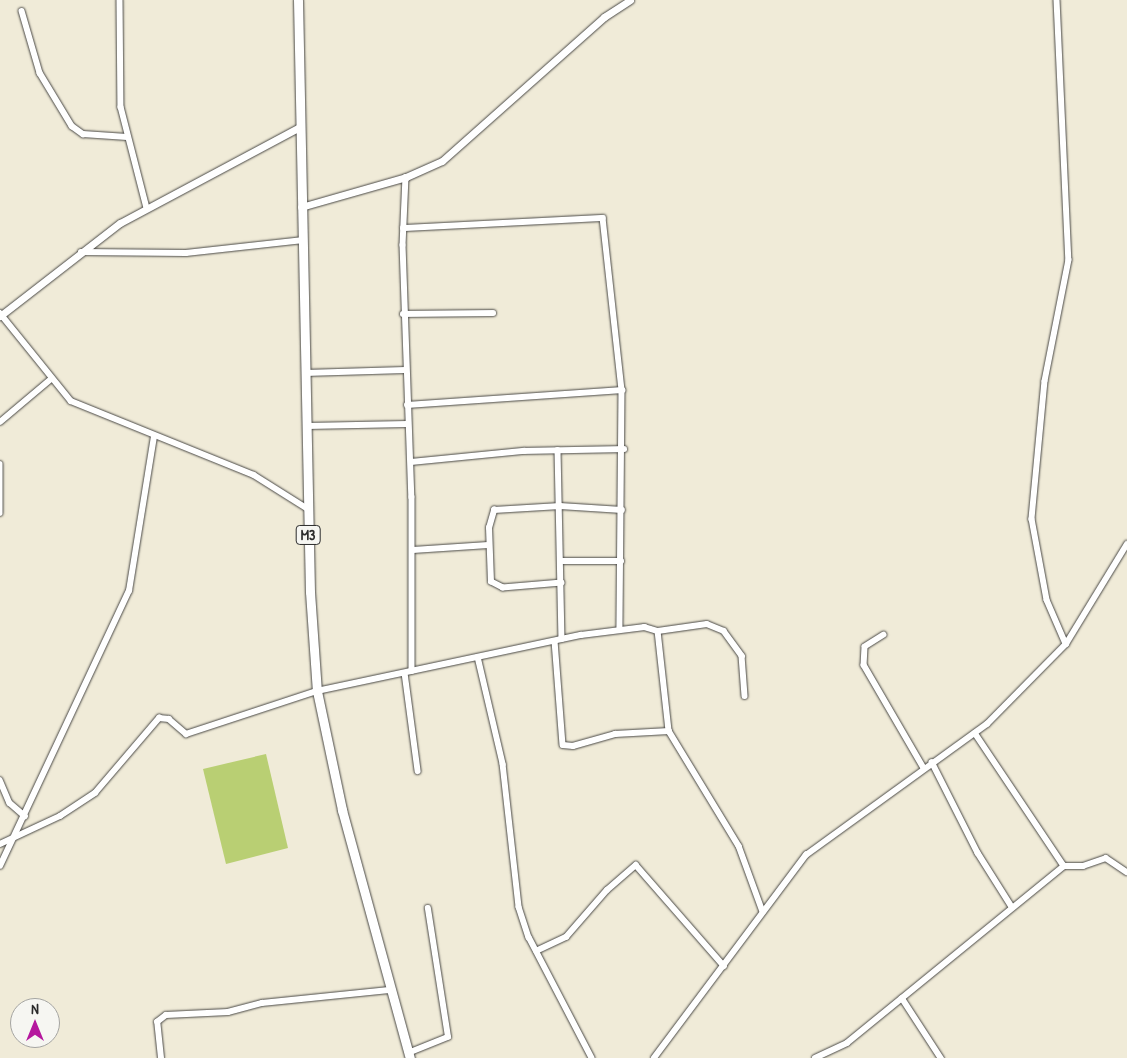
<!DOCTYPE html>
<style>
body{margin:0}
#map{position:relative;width:1127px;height:1058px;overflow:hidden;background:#f0ebd8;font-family:"Patrick Hand",sans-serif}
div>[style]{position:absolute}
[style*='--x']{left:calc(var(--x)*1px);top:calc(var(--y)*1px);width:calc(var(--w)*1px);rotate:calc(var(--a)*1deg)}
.green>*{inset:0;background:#b9cf73}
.roads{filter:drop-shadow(0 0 1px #494845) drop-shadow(0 0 1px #494845)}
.minor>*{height:5.5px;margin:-2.75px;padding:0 2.75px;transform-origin:2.75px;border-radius:2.75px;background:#fff}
.tertiary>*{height:7px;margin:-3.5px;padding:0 3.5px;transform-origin:3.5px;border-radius:3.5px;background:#fff}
.primary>*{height:9px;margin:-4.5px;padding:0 4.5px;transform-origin:4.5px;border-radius:4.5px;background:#fff}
span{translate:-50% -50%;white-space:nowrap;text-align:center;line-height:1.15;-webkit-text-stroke:4.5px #f6f6f2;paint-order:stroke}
.shield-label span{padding:1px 4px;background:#f6f6f2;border:1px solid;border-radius:4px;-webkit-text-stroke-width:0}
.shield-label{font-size:14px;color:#2b2b2b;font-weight:700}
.north{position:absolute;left:10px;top:998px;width:50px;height:50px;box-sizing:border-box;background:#f6f6f2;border:1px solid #a5a5a2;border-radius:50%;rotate:0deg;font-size:14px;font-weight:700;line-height:20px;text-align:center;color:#2b2b2b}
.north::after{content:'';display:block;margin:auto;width:18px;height:22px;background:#b5179e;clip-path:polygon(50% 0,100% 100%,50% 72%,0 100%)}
</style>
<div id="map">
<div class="green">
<div style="clip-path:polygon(266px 754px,288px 848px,226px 864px,203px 769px)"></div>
</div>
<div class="roads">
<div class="minor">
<div style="--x:120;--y:0;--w:107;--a:89.5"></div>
<div style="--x:121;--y:107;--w:104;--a:75.6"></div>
<div style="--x:1057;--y:0;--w:260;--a:87.4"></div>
<div style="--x:1069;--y:260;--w:123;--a:101.2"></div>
<div style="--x:1045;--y:381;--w:139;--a:95.4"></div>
<div style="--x:1032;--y:519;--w:82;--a:79.5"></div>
<div style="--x:1047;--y:600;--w:48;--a:66.6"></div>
<div style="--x:22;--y:11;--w:65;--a:73.8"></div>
<div style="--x:40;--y:73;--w:62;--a:58.9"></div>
<div style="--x:72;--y:126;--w:14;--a:36"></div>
<div style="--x:83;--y:134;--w:44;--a:3.9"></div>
<div style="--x:406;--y:177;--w:68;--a:92.5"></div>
<div style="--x:403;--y:245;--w:252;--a:88"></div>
<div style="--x:412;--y:497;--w:174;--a:90"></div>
<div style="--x:403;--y:228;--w:200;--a:-2.9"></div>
<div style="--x:603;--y:218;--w:173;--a:83.7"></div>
<div style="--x:622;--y:390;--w:237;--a:90.5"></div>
<div style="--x:81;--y:252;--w:105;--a:0.5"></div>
<div style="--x:186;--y:253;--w:118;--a:-6.3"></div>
<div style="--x:0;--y:313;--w:113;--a:51.1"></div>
<div style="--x:71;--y:401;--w:197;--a:22"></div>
<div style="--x:254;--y:475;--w:64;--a:32.2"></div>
<div style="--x:403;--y:314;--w:90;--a:-0.6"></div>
<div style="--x:305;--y:373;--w:100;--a:-1.7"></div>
<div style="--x:407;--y:405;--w:216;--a:-4"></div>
<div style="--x:0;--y:422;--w:67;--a:-40.1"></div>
<div style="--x:307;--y:426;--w:100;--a:-1.1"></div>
<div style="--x:558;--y:450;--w:189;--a:88.8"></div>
<div style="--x:411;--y:462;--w:114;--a:-5.6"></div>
<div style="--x:524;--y:451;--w:100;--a:-1.1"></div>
<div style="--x:0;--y:464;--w:49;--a:90"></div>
<div style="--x:413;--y:550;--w:75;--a:-3.8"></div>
<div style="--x:562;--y:561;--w:59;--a:0"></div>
<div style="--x:562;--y:583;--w:59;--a:175.2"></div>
<div style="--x:503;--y:588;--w:13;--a:-153"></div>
<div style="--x:491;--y:582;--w:54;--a:-92.1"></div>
<div style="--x:489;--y:528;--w:19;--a:-74"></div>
<div style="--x:494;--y:510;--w:66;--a:-3.5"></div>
<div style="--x:560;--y:506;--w:62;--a:3.7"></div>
<div style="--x:658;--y:631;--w:49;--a:-8.1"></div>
<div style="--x:707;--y:624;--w:18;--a:22"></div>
<div style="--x:724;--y:631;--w:31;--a:54"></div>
<div style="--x:742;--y:656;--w:40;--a:85.7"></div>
<div style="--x:884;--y:635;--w:22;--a:148"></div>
<div style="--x:865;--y:647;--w:18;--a:93"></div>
<div style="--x:864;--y:665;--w:119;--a:59.8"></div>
<div style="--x:555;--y:641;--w:104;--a:85.6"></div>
<div style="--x:563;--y:745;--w:10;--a:6"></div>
<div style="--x:573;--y:746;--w:44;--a:-15.9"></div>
<div style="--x:615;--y:734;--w:54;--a:-3.2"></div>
<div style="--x:478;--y:657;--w:110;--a:76.8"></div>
<div style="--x:503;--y:764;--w:144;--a:83.6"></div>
<div style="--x:519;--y:907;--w:32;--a:72"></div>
<div style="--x:529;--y:937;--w:136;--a:62.5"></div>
<div style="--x:405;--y:673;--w:99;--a:82.4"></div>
<div style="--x:975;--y:733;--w:160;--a:56.2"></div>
<div style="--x:1064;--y:866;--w:19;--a:0"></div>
<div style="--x:1083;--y:866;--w:24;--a:-19"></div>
<div style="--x:1106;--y:858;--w:25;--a:34"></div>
<div style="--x:932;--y:762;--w:102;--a:63.2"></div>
<div style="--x:978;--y:853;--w:64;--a:57.8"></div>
<div style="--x:0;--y:780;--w:25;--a:67"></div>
<div style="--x:10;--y:803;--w:20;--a:41"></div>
<div style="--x:0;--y:844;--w:66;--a:-25"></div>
<div style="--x:60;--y:816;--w:42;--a:-33.3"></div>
<div style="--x:95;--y:793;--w:99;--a:-49.5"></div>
<div style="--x:159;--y:718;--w:10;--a:6"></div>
<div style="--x:169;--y:719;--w:23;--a:41"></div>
<div style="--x:186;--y:734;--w:138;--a:-18.2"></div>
<div style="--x:317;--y:691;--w:270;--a:-12"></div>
<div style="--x:581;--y:635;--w:64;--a:-7.2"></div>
<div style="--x:644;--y:627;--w:15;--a:16"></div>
<div style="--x:658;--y:631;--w:101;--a:83.7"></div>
<div style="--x:669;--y:731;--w:135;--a:58.7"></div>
<div style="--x:739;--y:846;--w:70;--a:70"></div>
<div style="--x:0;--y:866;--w:304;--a:-64.9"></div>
<div style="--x:129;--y:591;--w:156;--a:-80.8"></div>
<div style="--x:536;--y:951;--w:33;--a:-25"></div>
<div style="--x:566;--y:937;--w:62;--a:-48.9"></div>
<div style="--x:607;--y:890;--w:38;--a:-41"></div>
<div style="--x:636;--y:865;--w:134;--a:48.9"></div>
<div style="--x:902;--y:998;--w:72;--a:57"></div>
<div style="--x:408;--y:1053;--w:43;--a:-21.8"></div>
<div style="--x:448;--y:1037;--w:130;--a:-98.9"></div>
<div style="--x:161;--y:1058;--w:36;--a:-96"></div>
<div style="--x:157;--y:1022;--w:11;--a:-38"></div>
<div style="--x:166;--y:1015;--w:62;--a:-2.8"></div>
<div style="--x:228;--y:1012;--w:35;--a:-15"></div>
<div style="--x:262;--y:1003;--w:130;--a:-5.8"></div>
<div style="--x:654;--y:1058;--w:254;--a:-53.2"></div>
<div style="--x:806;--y:855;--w:223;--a:-35.9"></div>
<div style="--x:987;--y:724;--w:112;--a:-45.4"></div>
<div style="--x:1066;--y:644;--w:117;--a:-58.6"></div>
<div style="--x:815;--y:1058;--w:35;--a:-25"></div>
<div style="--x:847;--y:1043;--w:280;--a:-39.2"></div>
</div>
<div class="tertiary">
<div style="--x:301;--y:207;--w:109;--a:-15.9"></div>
<div style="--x:406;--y:177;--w:39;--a:-24"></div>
<div style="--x:442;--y:161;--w:217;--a:-41.6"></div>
<div style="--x:604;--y:17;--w:31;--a:-33"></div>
<div style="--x:0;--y:316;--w:152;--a:-37.8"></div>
<div style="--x:120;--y:223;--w:204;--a:-28.1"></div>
</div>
<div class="primary">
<div style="--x:298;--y:0;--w:592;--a:88.84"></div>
<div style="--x:310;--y:592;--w:99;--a:86"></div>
<div style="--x:317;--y:691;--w:122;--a:78.1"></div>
<div style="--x:342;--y:810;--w:257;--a:74.7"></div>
</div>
</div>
<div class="shield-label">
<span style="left:308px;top:535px">M3</span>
</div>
<div class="north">N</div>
</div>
